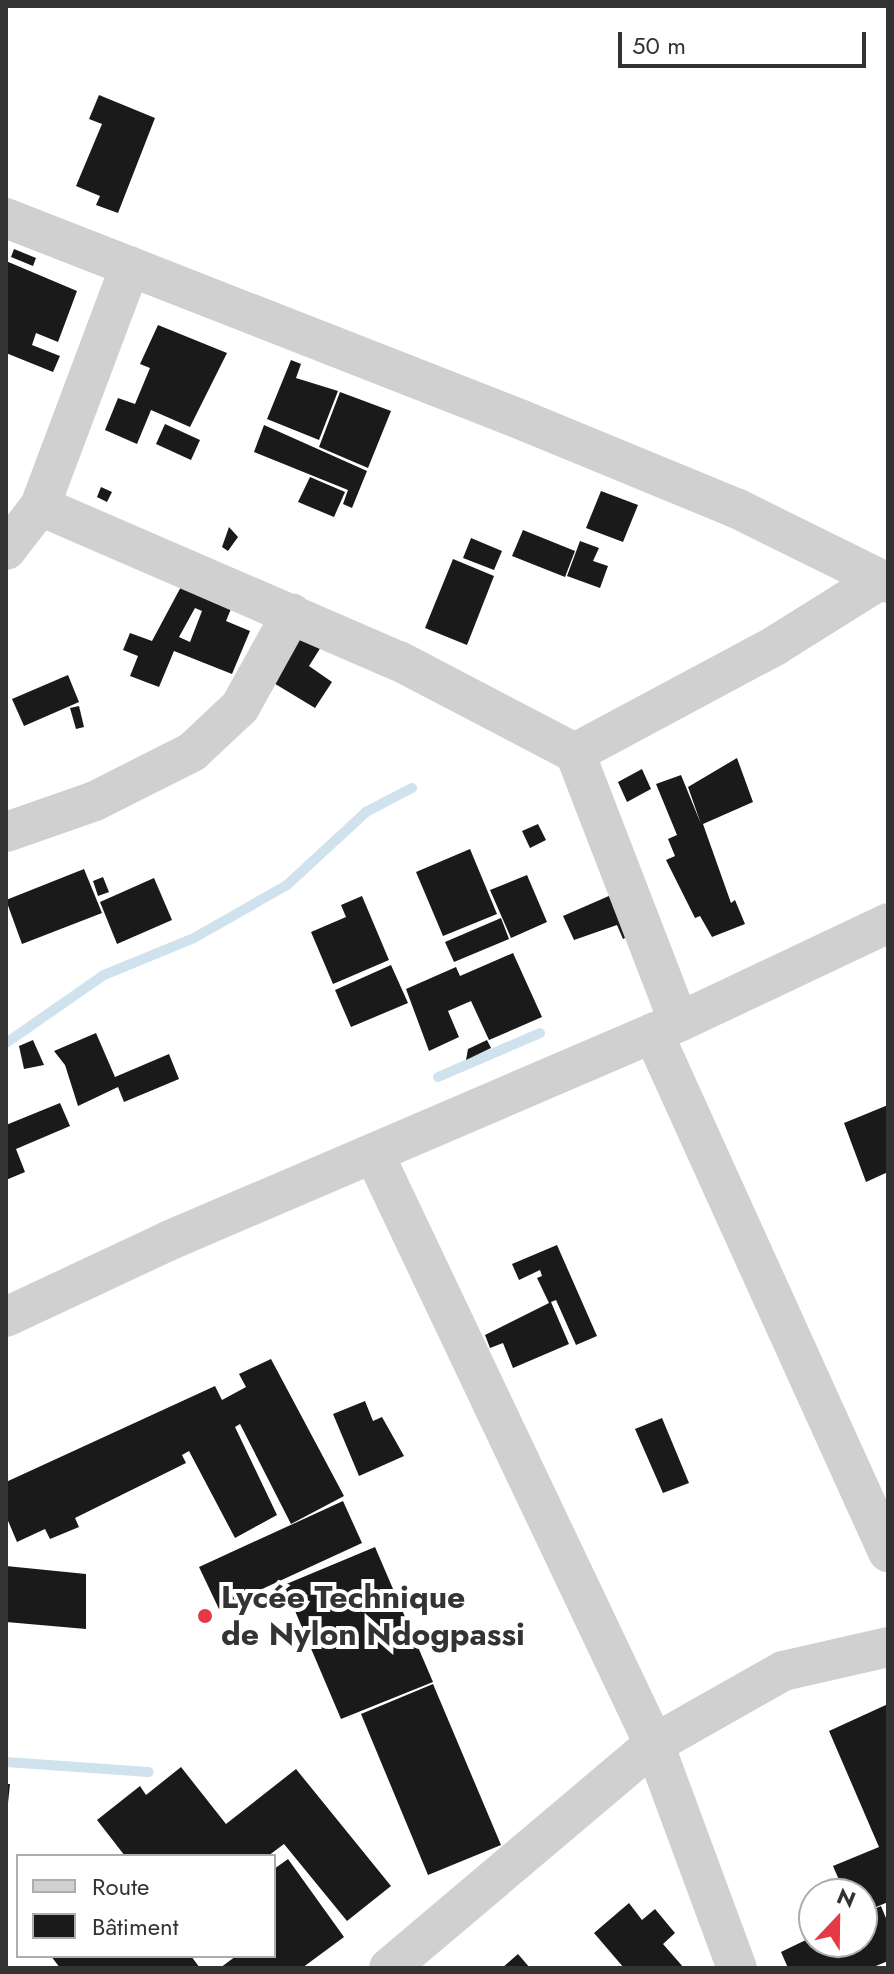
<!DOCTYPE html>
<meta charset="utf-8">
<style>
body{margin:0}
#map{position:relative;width:894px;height:1974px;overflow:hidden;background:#fff;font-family:Jost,sans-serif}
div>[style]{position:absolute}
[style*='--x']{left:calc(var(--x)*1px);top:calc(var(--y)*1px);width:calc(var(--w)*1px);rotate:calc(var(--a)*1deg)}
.stream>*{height:10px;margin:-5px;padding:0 5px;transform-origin:5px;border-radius:5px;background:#cfe2ee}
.building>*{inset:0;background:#1a1a1a}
.street>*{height:40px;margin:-20px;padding:0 20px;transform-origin:20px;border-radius:20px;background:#d0d0d0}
.dots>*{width:22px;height:22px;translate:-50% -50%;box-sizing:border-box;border:4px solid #fff;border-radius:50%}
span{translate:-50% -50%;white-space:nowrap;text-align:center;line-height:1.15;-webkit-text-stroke:8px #fff;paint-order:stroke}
.poi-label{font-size:32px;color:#333;font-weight:700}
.left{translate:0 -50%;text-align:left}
.frame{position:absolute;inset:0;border:8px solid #333;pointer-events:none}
.legend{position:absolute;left:16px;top:1854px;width:260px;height:104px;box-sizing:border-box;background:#fff;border:2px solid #adadad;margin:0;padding:10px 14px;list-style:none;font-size:24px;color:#333}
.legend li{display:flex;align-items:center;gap:16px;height:40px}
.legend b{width:40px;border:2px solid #adadad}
.north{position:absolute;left:798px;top:1878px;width:80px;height:80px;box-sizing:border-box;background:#fff;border:2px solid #adadad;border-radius:50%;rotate:22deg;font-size:22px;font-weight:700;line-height:32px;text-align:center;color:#333}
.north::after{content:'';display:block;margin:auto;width:28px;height:36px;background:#e63946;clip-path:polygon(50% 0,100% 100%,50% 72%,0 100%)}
.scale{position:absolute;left:618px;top:32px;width:248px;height:36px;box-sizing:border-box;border:4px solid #333;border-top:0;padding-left:10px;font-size:24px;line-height:28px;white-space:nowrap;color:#333;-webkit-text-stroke:6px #fff;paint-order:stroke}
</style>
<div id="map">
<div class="stream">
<div style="--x:6;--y:1043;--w:119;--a:-34.8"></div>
<div style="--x:104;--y:975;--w:97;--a:-22.3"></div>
<div style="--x:194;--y:938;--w:107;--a:-29.7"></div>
<div style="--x:287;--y:885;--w:108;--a:-42.7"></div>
<div style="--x:366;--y:812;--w:52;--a:-27.6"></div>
<div style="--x:438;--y:1077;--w:111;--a:-23.3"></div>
<div style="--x:6;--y:1762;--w:143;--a:4"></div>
</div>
<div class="building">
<div style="clip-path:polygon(99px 95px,155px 118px,118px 213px,96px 205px,100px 196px,76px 186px,102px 124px,89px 119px)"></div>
<div style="clip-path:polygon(14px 249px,36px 258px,33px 266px,11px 257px)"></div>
<div style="clip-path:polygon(6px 261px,77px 291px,58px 342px,36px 333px,32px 345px,60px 356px,53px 372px,6px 353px)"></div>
<div style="clip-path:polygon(158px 325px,227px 353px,190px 427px,151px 410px,137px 444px,105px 430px,118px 398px,135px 404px,150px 368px,140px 364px)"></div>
<div style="clip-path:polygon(291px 360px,301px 364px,296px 378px,338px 391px,319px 440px,267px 419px)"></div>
<div style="clip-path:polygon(340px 392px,391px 411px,368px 468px,319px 447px)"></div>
<div style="clip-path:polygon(165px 424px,200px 440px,191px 460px,156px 444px)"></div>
<div style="clip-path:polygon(264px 425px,367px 471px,352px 508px,343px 504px,348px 490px,254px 452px)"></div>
<div style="clip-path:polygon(310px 477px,345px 492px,334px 517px,298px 502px)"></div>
<div style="clip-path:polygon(101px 487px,112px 492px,107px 502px,97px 497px)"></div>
<div style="clip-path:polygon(601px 491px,638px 505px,623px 542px,586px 528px)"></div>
<div style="clip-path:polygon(229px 527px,238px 537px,228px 551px,222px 547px)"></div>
<div style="clip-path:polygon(523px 530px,575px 551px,565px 577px,512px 556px)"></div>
<div style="clip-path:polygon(471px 538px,502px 551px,494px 570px,463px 558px)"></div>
<div style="clip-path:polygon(580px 541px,599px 548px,593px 561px,608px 566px,600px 588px,567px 576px)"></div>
<div style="clip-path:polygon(453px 559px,494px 576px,467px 645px,425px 628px)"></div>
<div style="clip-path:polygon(evenodd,183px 583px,233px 604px,226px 621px,250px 631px,232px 674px,174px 651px,159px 687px,130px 676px,138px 656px,123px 650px,130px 633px,152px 641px,183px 583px,195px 608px,202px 611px,190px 642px,179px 637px,195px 608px)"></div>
<div style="clip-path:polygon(309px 633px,326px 639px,309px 666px,332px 682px,315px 708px,272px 682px,284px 650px)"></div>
<div style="clip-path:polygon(68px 675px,79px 702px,24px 726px,12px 699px)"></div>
<div style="clip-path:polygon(79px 706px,84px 727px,76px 729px,70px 708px)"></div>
<div style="clip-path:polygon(737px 758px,753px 802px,703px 824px,731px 903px,735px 900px,745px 924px,712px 937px,700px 916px,695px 918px,666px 860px,675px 856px,668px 839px,677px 835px,656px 784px,681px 775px,701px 824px,688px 787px)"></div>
<div style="clip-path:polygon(642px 769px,651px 789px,627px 802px,618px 782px)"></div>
<div style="clip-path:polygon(538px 824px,546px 840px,530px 848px,522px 831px)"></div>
<div style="clip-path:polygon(470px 849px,497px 914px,443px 936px,416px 872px)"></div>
<div style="clip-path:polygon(84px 869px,102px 913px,22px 944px,6px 900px)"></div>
<div style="clip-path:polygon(527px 875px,547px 922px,511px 938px,490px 890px)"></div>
<div style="clip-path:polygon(103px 877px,109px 892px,98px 896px,93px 881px)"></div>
<div style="clip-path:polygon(154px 878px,172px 920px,117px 944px,100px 902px)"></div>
<div style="clip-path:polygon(618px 892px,637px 932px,623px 939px,617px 925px,574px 940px,563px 916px)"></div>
<div style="clip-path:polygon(362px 896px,389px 960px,333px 984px,311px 932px,346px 917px,341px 905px)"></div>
<div style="clip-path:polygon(501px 918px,509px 939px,454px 962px,445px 942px)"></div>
<div style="clip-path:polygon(513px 953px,542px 1017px,489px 1040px,471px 1001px,448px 1011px,459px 1037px,429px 1051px,406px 989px,456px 967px,460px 976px)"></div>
<div style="clip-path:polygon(391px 965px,408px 1003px,351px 1027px,335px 990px)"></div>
<div style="clip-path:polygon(96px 1033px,115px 1077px,169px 1054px,179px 1079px,124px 1102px,118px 1087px,78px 1106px,65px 1065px,54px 1051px)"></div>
<div style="clip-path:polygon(33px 1040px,44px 1065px,24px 1069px,19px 1046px)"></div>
<div style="clip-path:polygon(487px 1040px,491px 1048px,466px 1060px,468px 1049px)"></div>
<div style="clip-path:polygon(60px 1103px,70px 1126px,16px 1149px,25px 1172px,6px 1180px,6px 1125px)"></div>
<div style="clip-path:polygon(888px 1105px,888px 1172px,866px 1182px,844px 1123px)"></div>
<div style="clip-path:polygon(557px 1245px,597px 1336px,576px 1345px,556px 1300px,551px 1302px,569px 1344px,513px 1368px,503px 1343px,490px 1348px,485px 1335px,549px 1303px,537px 1278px,542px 1276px,540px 1270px,519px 1280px,512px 1264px)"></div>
<div style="clip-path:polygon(271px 1359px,344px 1496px,291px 1524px,240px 1424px,235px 1427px,277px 1515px,235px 1538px,189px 1451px,182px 1455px,186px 1463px,75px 1518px,79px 1527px,50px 1539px,45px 1529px,17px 1542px,6px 1516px,6px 1482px,215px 1386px,222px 1400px,246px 1387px,239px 1374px)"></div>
<div style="clip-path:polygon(365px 1401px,373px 1421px,382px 1417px,404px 1456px,359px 1476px,333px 1414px)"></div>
<div style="clip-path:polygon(662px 1418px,689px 1483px,663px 1493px,635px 1429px)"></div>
<div style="clip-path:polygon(343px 1501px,362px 1543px,219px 1609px,199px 1567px)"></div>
<div style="clip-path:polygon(375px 1547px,433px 1682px,341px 1719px,284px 1585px)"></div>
<div style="clip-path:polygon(6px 1566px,86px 1574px,86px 1629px,6px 1622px)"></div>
<div style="clip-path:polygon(433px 1684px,501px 1845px,428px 1875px,361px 1714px)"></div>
<div style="clip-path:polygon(888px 1704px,888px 1902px,862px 1913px,862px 1894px,845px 1894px,833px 1866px,879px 1847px,829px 1731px)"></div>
<div style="clip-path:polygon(181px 1767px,226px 1824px,296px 1769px,391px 1886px,347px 1921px,284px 1844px,268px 1856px,125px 1856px,97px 1820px,140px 1786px,146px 1795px)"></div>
<div style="clip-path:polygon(6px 1784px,10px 1784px,8px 1803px,6px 1803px)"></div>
<div style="clip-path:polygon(288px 1859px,344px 1937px,302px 1968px,220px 1968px,236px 1956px,274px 1956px,274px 1869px)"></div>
<div style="clip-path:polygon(629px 1903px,642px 1920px,655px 1909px,675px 1933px,663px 1944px,684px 1968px,624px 1968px,594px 1933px)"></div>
<div style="clip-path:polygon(881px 1906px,888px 1923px,888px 1961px,871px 1968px,788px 1968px,781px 1952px,814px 1936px,814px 1942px,862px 1942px,862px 1914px)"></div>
<div style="clip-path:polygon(518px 1954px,530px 1968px,502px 1968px)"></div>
<div style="clip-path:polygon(51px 1956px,191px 1956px,200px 1968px,60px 1968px)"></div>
</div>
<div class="street">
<div style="--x:6;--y:218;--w:554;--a:21.38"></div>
<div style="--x:522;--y:420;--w:231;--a:22.4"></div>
<div style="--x:736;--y:508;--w:169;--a:26.3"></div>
<div style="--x:40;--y:506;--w:391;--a:23.4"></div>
<div style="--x:399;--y:661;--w:199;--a:27.6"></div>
<div style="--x:575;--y:753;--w:288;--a:68.9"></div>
<div style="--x:6;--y:550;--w:56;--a:-52.3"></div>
<div style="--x:40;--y:506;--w:256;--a:-69.4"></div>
<div style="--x:575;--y:753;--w:228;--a:-28.2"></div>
<div style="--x:776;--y:645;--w:123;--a:-32"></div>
<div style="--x:6;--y:832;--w:94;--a:-19.2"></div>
<div style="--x:95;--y:801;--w:109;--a:-26.8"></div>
<div style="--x:192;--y:752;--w:66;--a:-43.2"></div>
<div style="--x:240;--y:707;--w:107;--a:-61"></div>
<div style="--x:653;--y:1033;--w:570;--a:65.64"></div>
<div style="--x:374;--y:1154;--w:653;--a:64.61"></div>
<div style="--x:654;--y:1744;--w:239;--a:69.7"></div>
<div style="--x:6;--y:1317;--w:179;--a:-25.1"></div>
<div style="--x:168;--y:1241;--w:556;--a:-23.2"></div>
<div style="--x:679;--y:1022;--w:231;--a:-25.3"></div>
<div style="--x:389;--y:1968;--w:347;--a:-40.2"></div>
<div style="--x:654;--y:1744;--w:148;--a:-29.5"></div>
<div style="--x:783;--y:1671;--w:108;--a:-12.9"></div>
</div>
<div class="dots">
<div style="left:205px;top:1616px;background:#e63946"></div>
</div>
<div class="poi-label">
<span class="left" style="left:221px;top:1616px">Lycée Technique<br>de Nylon Ndogpassi</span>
</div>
<div class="frame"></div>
<ul class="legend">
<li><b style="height:10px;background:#d0d0d0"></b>Route</li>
<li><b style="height:22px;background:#1a1a1a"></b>Bâtiment</li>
</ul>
<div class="north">N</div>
<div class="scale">50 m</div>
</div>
